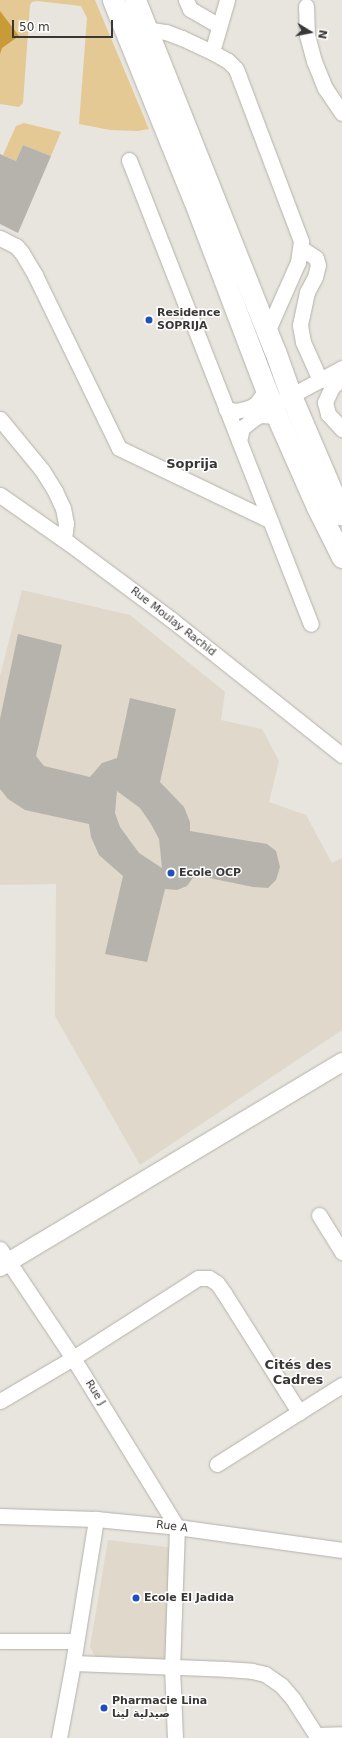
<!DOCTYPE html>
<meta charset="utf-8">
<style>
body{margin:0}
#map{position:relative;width:342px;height:1738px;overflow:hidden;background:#e8e5de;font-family:"DejaVu Sans",Cairo,sans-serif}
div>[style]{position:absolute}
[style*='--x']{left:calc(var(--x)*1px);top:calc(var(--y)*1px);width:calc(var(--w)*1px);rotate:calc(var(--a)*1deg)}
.built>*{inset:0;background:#dfd8cb}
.green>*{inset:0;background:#e5c994}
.water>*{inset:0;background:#c89b38}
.building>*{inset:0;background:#b6b3ac}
.roads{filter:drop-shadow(0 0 1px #b4b1aa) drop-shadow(0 0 1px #b4b1aa)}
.minor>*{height:15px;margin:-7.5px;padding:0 7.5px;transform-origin:7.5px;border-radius:7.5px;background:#fff}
.tertiary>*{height:18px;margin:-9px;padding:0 9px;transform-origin:9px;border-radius:9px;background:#fff}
.secondary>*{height:21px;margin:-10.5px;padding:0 10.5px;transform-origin:10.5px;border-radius:10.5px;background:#fff}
.dots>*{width:11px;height:11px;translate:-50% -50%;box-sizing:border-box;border:2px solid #fff;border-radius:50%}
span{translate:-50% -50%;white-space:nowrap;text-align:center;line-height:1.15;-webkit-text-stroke:3px #fff;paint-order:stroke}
.poi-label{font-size:11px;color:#393735;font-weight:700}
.left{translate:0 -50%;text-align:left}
.street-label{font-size:11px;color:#393735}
.quarter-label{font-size:13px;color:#393735;font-weight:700}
.north{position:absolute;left:290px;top:12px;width:40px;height:40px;-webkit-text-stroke:3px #fff;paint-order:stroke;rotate:100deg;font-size:11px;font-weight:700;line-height:16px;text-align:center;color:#393735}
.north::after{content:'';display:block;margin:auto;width:14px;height:18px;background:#393735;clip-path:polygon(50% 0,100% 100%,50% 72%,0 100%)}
.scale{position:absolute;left:12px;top:20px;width:101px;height:18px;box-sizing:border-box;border:2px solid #393735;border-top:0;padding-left:5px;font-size:12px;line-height:14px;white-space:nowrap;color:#393735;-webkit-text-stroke:3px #fff;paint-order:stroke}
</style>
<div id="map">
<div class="built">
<div style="clip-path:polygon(22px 590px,130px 615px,225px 692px,221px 720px,262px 729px,279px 761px,269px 802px,306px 815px,332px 863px,342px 858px,342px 1030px,140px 1165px,55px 1016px,56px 884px,0 885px,0 676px)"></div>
<div style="clip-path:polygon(108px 1540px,174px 1548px,173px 1664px,97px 1660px,90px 1647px)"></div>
</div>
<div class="green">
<div style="clip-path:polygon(0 0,95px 0,149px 129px,138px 131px,110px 130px,79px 124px,87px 18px,81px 6px,37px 1px,32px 2px,30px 5px,23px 103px,19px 107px,0 104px)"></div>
<div style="clip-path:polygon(24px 123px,61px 132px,51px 156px,23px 145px,16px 161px,3px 155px,16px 126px)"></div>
</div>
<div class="water">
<div style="clip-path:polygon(0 11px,19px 36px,2px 48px,0 54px)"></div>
</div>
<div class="building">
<div style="clip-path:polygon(23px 145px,51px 156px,18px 233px,0 224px,0 154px,16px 161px)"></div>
<div style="clip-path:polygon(evenodd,18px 634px,62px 645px,36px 756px,44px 766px,90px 777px,102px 763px,117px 758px,130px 698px,176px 709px,160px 782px,184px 807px,190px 822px,190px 831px,267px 844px,276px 851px,280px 867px,276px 880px,268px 888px,253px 887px,195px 875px,187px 886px,177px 890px,165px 889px,147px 962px,105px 954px,123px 876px,99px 855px,91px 837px,89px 824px,25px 810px,8px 799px,0 789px,0 719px,18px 634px,117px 791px,140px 808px,151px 824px,159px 839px,162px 868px,139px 853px,120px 827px,115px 813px,117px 791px)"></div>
</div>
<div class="roads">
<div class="minor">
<div style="--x:186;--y:0;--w:10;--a:66"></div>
<div style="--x:190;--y:9;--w:34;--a:30"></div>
<div style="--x:306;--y:6;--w:29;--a:88"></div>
<div style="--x:307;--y:35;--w:27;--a:75"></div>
<div style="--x:314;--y:61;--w:29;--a:68"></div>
<div style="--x:325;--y:88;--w:30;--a:56"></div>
<div style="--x:146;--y:29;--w:20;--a:9"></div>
<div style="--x:166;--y:32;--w:17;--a:21"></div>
<div style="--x:182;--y:38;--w:33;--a:25"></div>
<div style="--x:212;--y:52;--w:18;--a:29"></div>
<div style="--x:228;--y:61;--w:11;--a:45"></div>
<div style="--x:236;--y:69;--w:9;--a:69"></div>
<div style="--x:239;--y:77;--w:175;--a:69.3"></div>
<div style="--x:301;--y:241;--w:21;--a:98"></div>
<div style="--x:298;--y:262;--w:77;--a:113.9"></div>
<div style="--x:212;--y:52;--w:54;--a:-73.9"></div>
<div style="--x:129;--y:160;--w:498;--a:68.6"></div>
<div style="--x:0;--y:238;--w:18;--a:27"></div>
<div style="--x:16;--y:246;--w:9;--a:49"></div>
<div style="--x:22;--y:253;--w:26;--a:59"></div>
<div style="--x:35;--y:275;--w:192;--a:64.1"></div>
<div style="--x:119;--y:448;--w:166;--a:25.6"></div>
<div style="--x:301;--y:248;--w:18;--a:34"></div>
<div style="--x:316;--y:258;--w:7;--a:74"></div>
<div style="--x:318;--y:265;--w:12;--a:104"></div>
<div style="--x:315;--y:277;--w:17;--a:118"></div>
<div style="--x:307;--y:292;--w:34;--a:102"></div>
<div style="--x:300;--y:325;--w:17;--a:80"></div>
<div style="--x:303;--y:342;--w:42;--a:65.9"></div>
<div style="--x:342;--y:378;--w:13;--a:138"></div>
<div style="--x:332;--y:387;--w:17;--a:115"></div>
<div style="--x:325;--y:402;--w:12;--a:76"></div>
<div style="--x:328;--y:414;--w:21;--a:47"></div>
<div style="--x:283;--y:400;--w:67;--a:-28.5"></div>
<div style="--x:226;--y:409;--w:10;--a:11"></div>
<div style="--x:236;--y:411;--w:13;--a:-13"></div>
<div style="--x:249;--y:408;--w:8;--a:-30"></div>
<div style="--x:256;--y:404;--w:17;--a:-54"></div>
<div style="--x:0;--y:419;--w:66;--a:50.5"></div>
<div style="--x:42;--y:470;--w:25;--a:58"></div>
<div style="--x:55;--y:491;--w:19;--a:65"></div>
<div style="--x:63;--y:508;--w:15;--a:79"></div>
<div style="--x:66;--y:523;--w:16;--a:97"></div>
<div style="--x:239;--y:441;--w:13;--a:-77"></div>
<div style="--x:242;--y:428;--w:14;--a:-39"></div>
<div style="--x:253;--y:419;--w:8;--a:-30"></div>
<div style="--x:260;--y:415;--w:17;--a:3"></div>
<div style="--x:0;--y:495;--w:85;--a:35"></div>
<div style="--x:70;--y:544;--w:127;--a:36.7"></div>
<div style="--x:172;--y:620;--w:217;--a:38.5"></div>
<div style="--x:319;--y:1215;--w:44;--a:58.1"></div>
<div style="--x:0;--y:1249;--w:131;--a:56.2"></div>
<div style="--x:73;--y:1358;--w:198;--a:58.4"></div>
<div style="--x:177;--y:1527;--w:140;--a:92"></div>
<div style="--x:172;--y:1667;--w:71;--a:87.6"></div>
<div style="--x:0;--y:1401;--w:85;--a:-30.5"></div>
<div style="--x:73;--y:1358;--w:148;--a:-32.6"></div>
<div style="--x:198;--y:1278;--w:11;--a:0"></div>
<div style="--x:209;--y:1278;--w:9;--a:32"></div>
<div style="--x:217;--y:1283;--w:12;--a:55"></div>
<div style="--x:224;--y:1293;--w:141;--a:57.8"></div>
<div style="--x:217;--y:1464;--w:148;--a:-32.3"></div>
<div style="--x:0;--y:1516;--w:96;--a:1.8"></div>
<div style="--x:96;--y:1519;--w:81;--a:5.6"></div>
<div style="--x:177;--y:1527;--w:167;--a:7.9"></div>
<div style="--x:0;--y:1641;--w:76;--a:0"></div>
<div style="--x:73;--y:1663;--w:153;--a:2.2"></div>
<div style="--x:226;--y:1669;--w:26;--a:4"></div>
<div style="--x:252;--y:1671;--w:13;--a:13"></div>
<div style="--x:265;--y:1674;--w:19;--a:35"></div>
<div style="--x:281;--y:1685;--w:18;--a:49"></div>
<div style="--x:293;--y:1699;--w:46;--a:57.3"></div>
<div style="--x:317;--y:1735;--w:25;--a:-2"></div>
<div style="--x:59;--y:1738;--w:76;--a:-79.4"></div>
<div style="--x:73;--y:1663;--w:146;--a:-80.9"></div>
</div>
<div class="tertiary">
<div style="--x:0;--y:1267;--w:399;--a:-30.9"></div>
</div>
<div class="secondary">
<div style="--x:113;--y:0;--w:216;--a:68"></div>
<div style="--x:194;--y:200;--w:219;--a:69.2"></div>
<div style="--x:272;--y:405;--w:111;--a:66.2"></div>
<div style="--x:317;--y:507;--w:56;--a:63.4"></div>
<div style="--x:135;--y:0;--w:378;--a:68.3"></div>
<div style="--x:275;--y:351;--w:48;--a:70.4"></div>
<div style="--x:291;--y:396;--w:129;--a:66.8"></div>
</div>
</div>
<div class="dots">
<div style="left:149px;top:320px;background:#204ebc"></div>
<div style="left:171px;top:873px;background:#204ebc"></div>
<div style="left:136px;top:1598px;background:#204ebc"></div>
<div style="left:104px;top:1708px;background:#204ebc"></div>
</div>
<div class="poi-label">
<span class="left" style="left:157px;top:320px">Residence<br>SOPRIJA</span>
<span class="left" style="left:179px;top:873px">Ecole OCP</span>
<span class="left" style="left:144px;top:1598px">Ecole El Jadida</span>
<span class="left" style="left:112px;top:1708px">Pharmacie Lina<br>صيدلية لينا</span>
</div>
<div class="street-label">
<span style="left:173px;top:622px;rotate:38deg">Rue Moulay Rachid</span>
<span style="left:95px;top:1393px;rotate:58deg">Rue J</span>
<span style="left:172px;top:1527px;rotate:7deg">Rue A</span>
</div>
<div class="quarter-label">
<span style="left:192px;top:464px">Soprija</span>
<span style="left:298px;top:1373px">Cités des<br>Cadres</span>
</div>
<div class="north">N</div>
<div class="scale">50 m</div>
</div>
